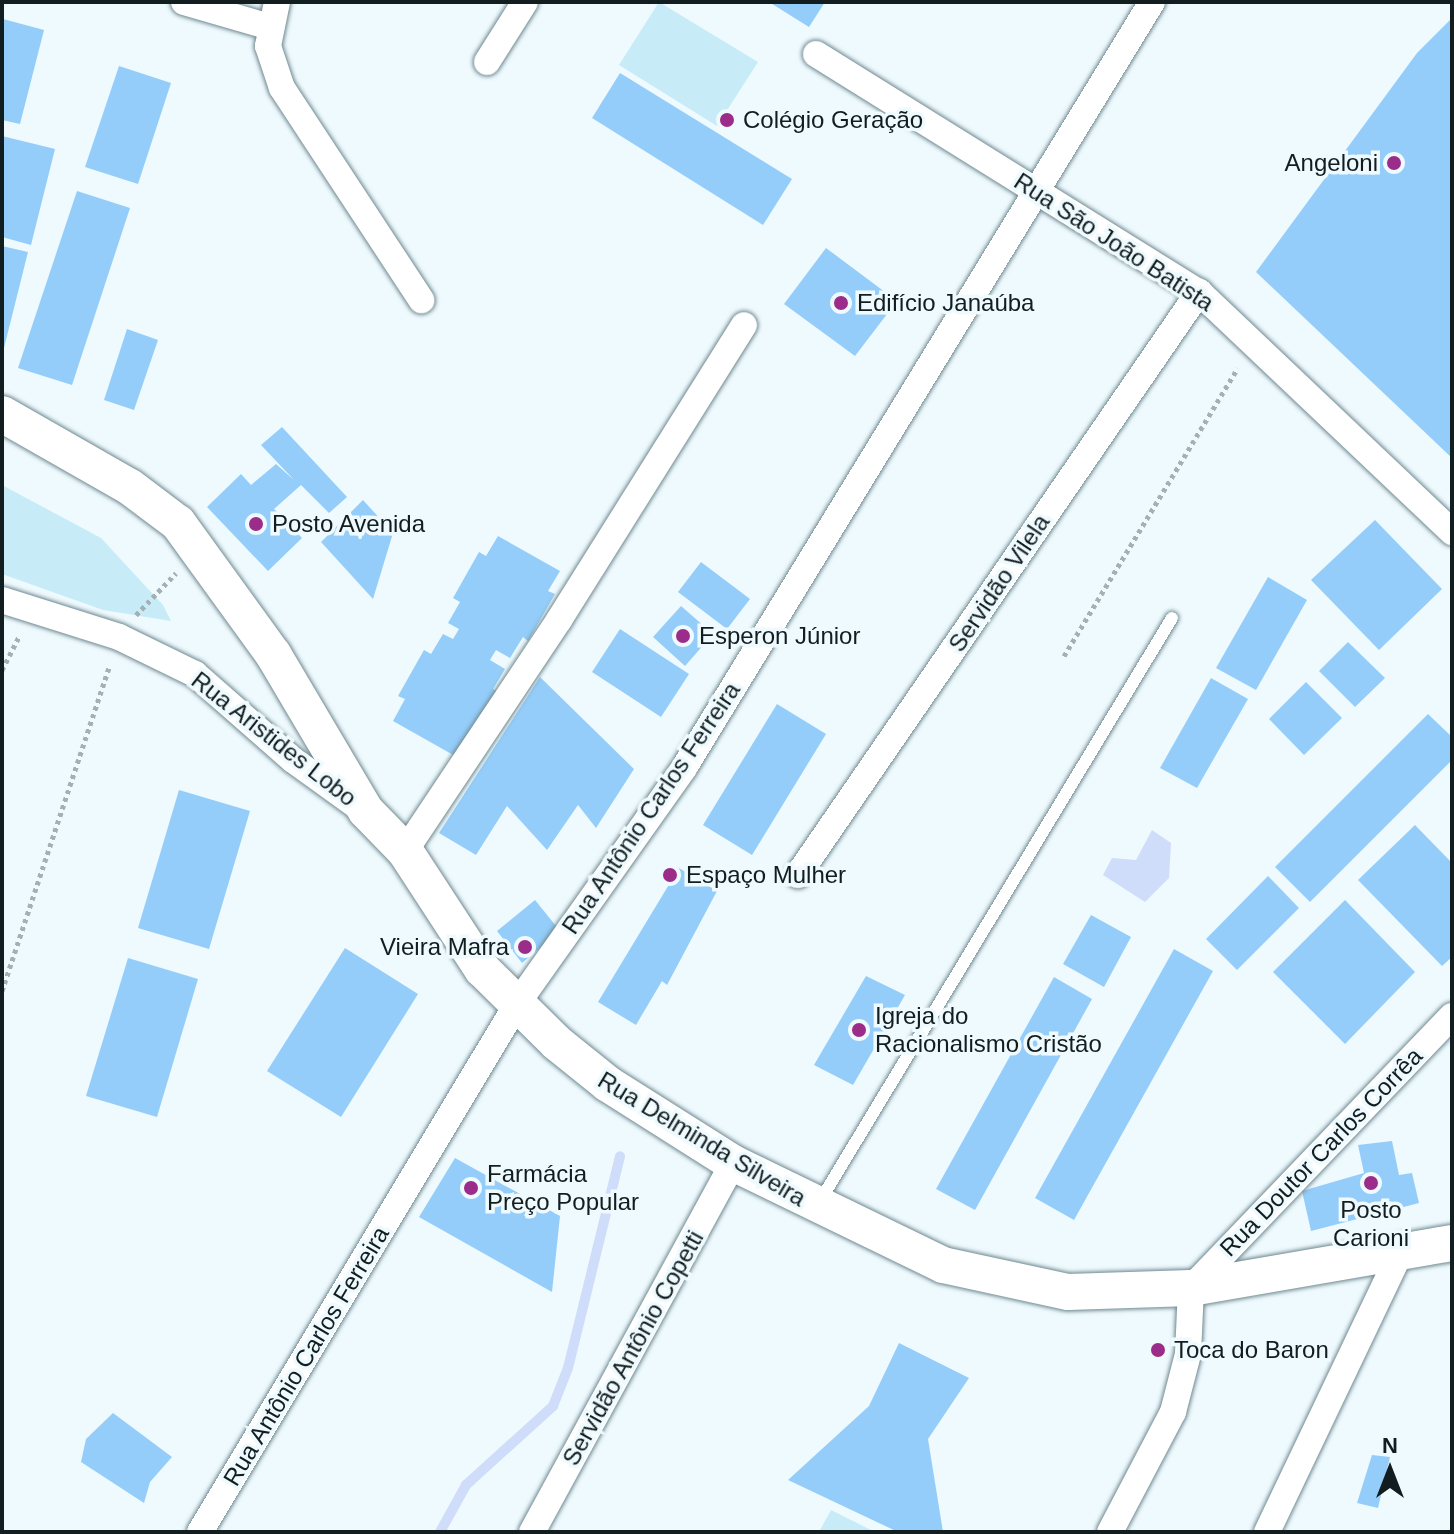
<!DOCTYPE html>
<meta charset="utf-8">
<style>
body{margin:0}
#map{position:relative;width:1454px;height:1534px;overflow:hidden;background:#effafe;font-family:Helvetica,sans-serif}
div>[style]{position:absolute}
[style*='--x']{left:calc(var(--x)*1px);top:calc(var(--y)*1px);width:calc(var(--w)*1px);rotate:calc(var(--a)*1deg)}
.green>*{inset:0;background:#c7ecf8}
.water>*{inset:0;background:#cfdcfa}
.stream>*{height:10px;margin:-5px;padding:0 5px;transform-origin:5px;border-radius:5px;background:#cfdcfa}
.building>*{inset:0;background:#94cdf9}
.path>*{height:5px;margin-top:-2.5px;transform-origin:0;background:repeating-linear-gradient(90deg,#a5b0b4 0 4px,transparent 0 8px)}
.roads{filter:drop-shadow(0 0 2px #6f8991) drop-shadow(0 0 2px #6f8991)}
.lane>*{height:12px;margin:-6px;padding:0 6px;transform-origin:6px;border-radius:6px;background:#fff}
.street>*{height:26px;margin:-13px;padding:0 13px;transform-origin:13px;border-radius:13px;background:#fff}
.secondary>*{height:36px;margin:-18px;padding:0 18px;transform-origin:18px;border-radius:18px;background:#fff}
.dots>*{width:22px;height:22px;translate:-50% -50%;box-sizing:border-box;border:4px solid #effafe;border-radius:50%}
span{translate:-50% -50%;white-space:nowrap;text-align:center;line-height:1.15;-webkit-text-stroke:7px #effafe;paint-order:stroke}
.poi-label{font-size:24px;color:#121d20}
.left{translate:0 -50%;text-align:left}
.right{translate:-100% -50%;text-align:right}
.street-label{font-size:24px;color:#121d20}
.frame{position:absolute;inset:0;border:4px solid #121d20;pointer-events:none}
.north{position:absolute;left:1350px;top:1430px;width:80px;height:80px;-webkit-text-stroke:6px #effafe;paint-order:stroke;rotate:0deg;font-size:22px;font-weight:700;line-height:32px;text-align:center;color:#121d20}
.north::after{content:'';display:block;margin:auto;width:28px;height:36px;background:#121d20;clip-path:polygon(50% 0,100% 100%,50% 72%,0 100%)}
</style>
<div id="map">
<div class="green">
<div style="clip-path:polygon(659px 2px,758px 62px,717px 126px,619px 65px)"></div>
<div style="clip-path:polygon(2px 485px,101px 538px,163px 605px,171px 621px,103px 610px,2px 574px)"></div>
<div style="clip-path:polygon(831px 1510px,875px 1532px,819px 1532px)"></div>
</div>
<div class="water">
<div style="clip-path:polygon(1152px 830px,1171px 843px,1169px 878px,1145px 902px,1103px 875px,1112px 858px,1136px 860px)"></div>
</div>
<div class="stream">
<div style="--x:440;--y:1532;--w:54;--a:-61"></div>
<div style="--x:466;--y:1485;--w:118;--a:-42.2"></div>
<div style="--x:553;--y:1406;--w:41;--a:-68.5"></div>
<div style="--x:568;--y:1368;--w:218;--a:-76.2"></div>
</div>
<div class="building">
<div style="clip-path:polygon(769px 2px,825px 2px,809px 27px)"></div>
<div style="clip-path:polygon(1452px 18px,1452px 458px,1256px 272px,1417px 53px)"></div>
<div style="clip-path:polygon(3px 19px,44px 30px,20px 124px,2px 120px)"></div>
<div style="clip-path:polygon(119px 66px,171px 83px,138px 184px,85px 167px)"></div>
<div style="clip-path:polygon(620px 73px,792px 179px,763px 225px,592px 118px)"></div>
<div style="clip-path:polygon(2px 136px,55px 149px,31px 245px,2px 237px)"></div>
<div style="clip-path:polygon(77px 191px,130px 208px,72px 385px,18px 368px)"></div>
<div style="clip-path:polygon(2px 246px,28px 252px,3px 352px,2px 352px)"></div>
<div style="clip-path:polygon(826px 248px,897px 301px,855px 356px,784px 304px)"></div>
<div style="clip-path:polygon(127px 329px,158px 340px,134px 410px,104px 400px)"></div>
<div style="clip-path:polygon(282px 427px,347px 497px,329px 513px,301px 485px,274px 509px,302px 538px,268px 571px,207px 507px,241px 474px,251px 485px,276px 464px,294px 480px,261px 445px)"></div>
<div style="clip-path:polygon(363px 500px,393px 533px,373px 599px,321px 542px)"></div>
<div style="clip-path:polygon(1375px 520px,1442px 589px,1379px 650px,1311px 580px)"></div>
<div style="clip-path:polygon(498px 536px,560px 571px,548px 591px,555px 594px,528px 641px,523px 637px,510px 658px,496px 650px,490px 660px,505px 669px,493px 689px,499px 692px,455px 756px,393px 721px,405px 699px,398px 696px,424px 650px,431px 654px,443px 634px,453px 639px,459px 629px,448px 623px,460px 602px,453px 598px,479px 552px,486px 556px)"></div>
<div style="clip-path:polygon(701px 562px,750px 599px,727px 629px,678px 592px)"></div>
<div style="clip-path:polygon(1268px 577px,1307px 600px,1256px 690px,1216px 668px)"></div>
<div style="clip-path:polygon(681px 606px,713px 634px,685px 666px,653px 637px)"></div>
<div style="clip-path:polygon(620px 629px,689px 674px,661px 717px,592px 672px)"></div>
<div style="clip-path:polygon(1348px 642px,1385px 678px,1355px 707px,1319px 671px)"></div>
<div style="clip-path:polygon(540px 677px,634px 769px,596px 828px,578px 805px,547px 850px,507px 806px,476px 855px,439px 833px)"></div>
<div style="clip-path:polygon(1211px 678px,1248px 699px,1197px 788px,1160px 768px)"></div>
<div style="clip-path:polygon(1306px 682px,1342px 718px,1304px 755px,1269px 719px)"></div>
<div style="clip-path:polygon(777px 704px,826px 734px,752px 855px,703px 825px)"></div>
<div style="clip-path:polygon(1428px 714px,1452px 737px,1452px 760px,1310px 902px,1275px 867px)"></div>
<div style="clip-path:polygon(179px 790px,250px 811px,209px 949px,138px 928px)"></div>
<div style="clip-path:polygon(1415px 825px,1452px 863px,1452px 957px,1442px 966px,1358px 880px)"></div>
<div style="clip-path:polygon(679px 868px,717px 891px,667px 985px,662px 981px,636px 1025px,598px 1002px)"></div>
<div style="clip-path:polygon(1268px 876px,1299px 908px,1237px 970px,1206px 939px)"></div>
<div style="clip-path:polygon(535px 900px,560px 931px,522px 963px,497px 931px)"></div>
<div style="clip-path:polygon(1345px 900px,1415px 972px,1345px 1044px,1273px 972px)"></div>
<div style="clip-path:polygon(1091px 915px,1131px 937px,1104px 987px,1063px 964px)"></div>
<div style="clip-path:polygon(345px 948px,418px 994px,341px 1117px,267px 1071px)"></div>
<div style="clip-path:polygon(1174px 949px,1213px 971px,1074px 1220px,1035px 1198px)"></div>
<div style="clip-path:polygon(128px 958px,198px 979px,157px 1117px,86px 1096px)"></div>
<div style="clip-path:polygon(866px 976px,905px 995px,853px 1085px,814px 1065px)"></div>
<div style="clip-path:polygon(1054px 977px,1092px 999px,975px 1210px,936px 1189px)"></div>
<div style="clip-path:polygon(1392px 1141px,1399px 1175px,1412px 1173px,1419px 1203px,1311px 1231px,1302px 1191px,1364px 1173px,1358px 1145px)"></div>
<div style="clip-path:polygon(455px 1158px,560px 1216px,552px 1292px,419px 1217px)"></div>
<div style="clip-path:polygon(899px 1343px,969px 1378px,928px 1439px,943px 1532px,898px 1532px,788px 1480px,869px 1406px)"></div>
<div style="clip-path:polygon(113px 1413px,172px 1457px,150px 1482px,144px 1503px,81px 1462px,86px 1439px)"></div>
<div style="clip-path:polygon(1372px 1455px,1390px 1457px,1378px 1508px,1357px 1503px)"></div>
</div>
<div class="path">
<div style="--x:136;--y:615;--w:58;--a:-46.4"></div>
<div style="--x:1064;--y:656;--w:336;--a:-58.9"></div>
<div style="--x:2;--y:670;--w:39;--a:-63"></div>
<div style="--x:2;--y:991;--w:343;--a:-71.7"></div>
</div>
<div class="roads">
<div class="lane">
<div style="--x:820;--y:1201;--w:681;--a:-58.88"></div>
</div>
<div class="street">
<div style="--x:184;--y:2;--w:90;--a:16.2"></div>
<div style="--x:277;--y:2;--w:45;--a:101.6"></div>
<div style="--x:268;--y:46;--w:44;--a:71.6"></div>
<div style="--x:282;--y:88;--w:254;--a:56.7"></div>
<div style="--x:816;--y:54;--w:451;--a:31.9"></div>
<div style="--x:1199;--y:292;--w:349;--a:43.5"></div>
<div style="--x:487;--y:62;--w:71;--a:-57.7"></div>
<div style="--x:2;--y:600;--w:123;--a:17.5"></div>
<div style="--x:119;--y:637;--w:85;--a:26"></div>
<div style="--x:195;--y:674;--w:130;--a:41.3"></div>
<div style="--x:293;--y:760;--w:79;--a:35.7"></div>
<div style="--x:405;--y:851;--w:278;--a:-56.3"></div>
<div style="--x:559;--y:620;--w:348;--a:-57.9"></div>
<div style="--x:798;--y:875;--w:708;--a:-55.48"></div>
<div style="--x:200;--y:1532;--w:616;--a:-59.02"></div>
<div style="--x:517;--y:1004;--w:289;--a:-54.7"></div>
<div style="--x:684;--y:768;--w:898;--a:-58.58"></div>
<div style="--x:532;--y:1532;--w:420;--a:-61.4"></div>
<div style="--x:1110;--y:1532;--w:136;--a:-62.3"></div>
<div style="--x:1173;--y:1412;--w:60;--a:-75.5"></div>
<div style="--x:1188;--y:1354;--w:66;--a:-87.4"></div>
<div style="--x:1191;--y:1288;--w:377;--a:-46.2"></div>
<div style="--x:1267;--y:1532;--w:314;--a:-64.5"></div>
</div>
<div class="secondary">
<div style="--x:2;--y:414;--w:147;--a:29.7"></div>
<div style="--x:130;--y:487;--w:60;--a:36.9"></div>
<div style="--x:178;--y:523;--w:162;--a:54.1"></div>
<div style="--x:273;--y:654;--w:182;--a:59.4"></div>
<div style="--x:366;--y:811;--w:56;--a:45.7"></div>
<div style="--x:405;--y:851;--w:141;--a:56.9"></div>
<div style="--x:482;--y:969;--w:105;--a:44.6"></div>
<div style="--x:557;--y:1043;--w:65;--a:38.8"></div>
<div style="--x:608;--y:1084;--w:148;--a:32.3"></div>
<div style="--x:733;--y:1163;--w:233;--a:25.9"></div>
<div style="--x:943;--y:1265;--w:128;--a:12.2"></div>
<div style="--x:1068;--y:1292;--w:123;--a:-1.9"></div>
<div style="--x:1191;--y:1288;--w:265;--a:-9.8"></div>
</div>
</div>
<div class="dots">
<div style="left:727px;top:120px;background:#9c2c8a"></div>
<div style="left:1394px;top:163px;background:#9c2c8a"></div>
<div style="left:841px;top:303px;background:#9c2c8a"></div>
<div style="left:256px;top:524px;background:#9c2c8a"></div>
<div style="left:683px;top:636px;background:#9c2c8a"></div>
<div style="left:670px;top:875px;background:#9c2c8a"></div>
<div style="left:525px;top:947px;background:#9c2c8a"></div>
<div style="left:859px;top:1030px;background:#9c2c8a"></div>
<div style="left:1371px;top:1183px;background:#9c2c8a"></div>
<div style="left:471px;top:1188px;background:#9c2c8a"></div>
<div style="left:1158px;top:1350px;background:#9c2c8a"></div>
</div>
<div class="poi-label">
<span class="left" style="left:743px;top:120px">Colégio Geração</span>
<span class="right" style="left:1378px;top:163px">Angeloni</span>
<span class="left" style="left:857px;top:303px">Edifício Janaúba</span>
<span class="left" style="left:272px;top:524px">Posto Avenida</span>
<span class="left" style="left:699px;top:636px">Esperon Júnior</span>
<span class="left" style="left:686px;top:875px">Espaço Mulher</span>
<span class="right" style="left:509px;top:947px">Vieira Mafra</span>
<span class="left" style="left:875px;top:1030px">Igreja do<br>Racionalismo Cristão</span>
<span class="left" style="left:487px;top:1188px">Farmácia<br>Preço Popular</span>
<span style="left:1371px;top:1224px">Posto<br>Carioni</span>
<span class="left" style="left:1174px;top:1350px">Toca do Baron</span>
</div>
<div class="street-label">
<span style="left:1114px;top:242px;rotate:33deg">Rua São João Batista</span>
<span style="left:999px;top:583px;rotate:-56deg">Servidão Vilela</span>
<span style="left:274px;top:739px;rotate:38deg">Rua Aristides Lobo</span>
<span style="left:651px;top:808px;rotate:-56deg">Rua Antônio Carlos Ferreira</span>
<span style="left:702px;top:1139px;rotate:31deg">Rua Delminda Silveira</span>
<span style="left:1321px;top:1152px;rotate:-46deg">Rua Doutor Carlos Corrêa</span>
<span style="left:633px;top:1348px;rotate:-61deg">Servidão Antônio Copetti</span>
<span style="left:306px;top:1356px;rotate:-59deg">Rua Antônio Carlos Ferreira</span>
</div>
<div class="frame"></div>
<div class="north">N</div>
</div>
